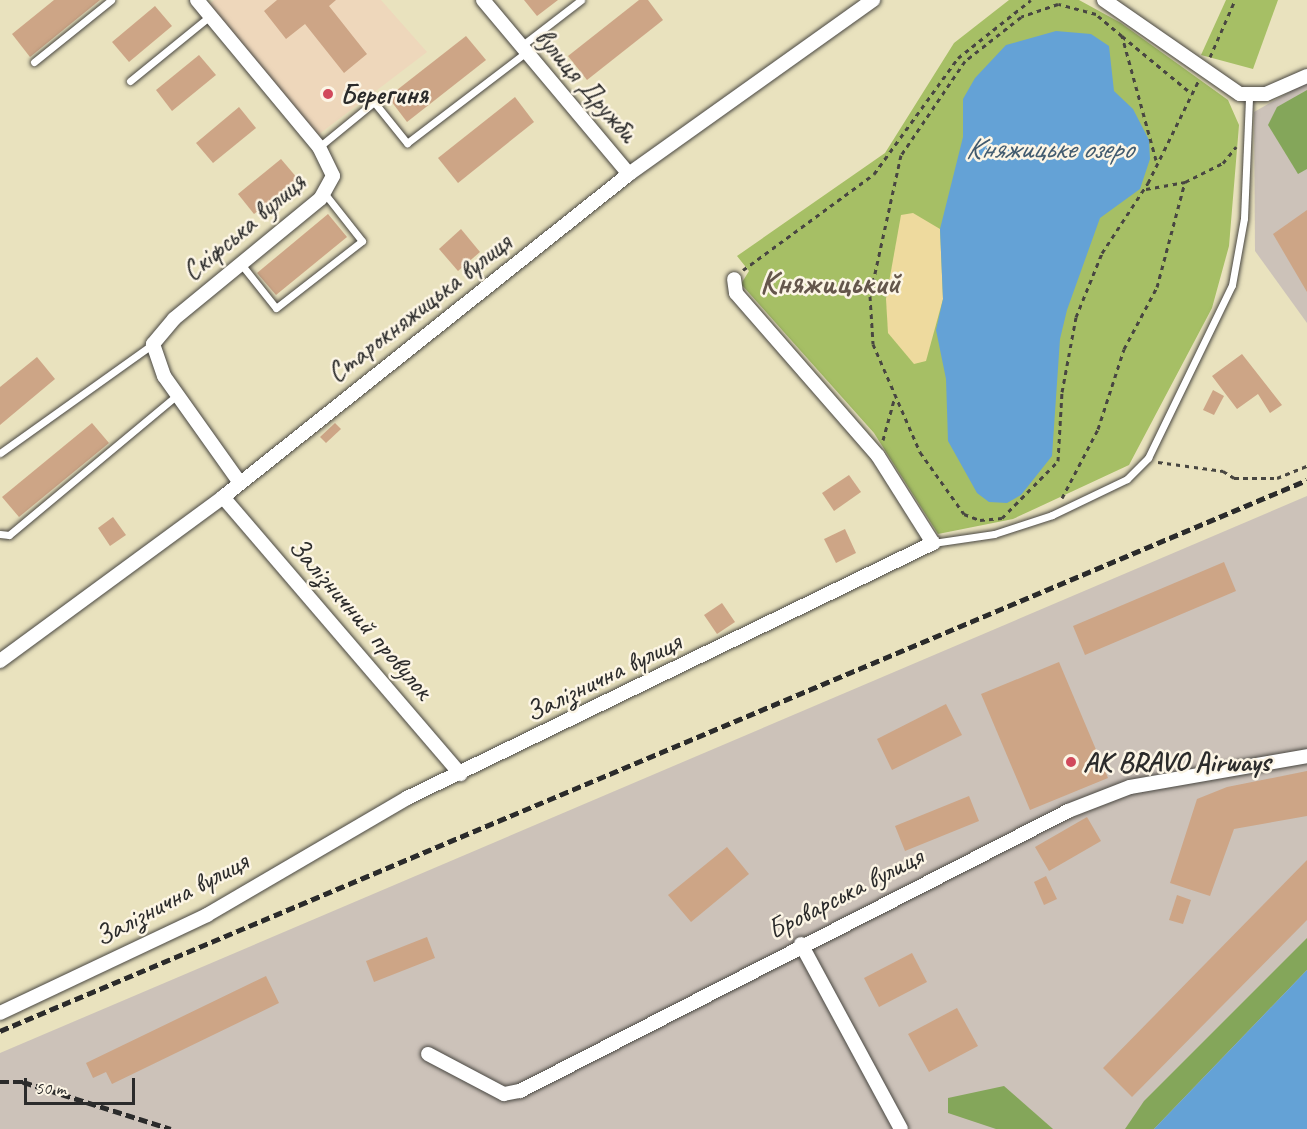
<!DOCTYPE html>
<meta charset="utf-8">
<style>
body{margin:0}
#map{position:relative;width:1307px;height:1129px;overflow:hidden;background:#e9e2be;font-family:Caveat,sans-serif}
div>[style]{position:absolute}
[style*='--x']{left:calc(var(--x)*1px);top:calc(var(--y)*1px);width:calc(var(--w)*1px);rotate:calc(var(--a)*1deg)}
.built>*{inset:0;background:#eed7bb}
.industrial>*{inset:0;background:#ccc2b9}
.green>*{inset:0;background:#a6bf65}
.forest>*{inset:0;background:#84a65a}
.sand>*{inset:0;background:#eeda9e}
.water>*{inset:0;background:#64a2d6}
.building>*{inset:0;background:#cda586}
.path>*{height:3px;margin-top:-1.5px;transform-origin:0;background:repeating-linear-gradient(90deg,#484641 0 4.5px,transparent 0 9px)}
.roads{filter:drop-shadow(0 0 2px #484641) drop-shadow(0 0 2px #484641)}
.lane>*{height:7px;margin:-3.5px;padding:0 3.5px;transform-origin:3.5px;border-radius:3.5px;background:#fff}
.street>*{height:14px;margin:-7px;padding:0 7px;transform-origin:7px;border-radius:7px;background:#fff}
.rail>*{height:4.5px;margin-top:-2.25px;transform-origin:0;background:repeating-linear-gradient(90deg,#2b2b2b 0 9px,transparent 0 13.5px)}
.dots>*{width:16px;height:16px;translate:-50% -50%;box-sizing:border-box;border:3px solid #fcf5e5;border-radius:50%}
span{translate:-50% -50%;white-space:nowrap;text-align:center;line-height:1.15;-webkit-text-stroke:5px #fcf5e5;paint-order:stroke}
.street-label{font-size:28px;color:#2b2b2b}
.poi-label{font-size:28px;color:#2b2b2b;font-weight:700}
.left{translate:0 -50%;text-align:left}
.water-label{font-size:30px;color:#425b6f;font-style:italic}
.quarter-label{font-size:32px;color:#64564b;font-weight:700}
.scale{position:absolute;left:24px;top:1078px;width:111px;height:27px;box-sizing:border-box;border:3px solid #2b2b2b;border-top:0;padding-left:8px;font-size:18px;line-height:21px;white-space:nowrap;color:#2b2b2b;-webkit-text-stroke:4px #fcf5e5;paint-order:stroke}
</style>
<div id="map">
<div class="built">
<div style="clip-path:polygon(214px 0,381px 0,427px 52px,318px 135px,209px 5px)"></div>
</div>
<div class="industrial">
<div style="clip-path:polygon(1307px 82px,1307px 323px,1255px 251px,1254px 112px)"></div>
<div style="clip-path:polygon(1307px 496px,1307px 1129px,0 1129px,0 1053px)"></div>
</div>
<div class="green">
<div style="clip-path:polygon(1009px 0,1079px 0,1121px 23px,1228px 100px,1239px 125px,1229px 246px,1212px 308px,1129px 465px,1013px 519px,938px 534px,874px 433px,741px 284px,749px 271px,737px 256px,885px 153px,954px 43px)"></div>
<div style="clip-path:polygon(1226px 0,1278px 0,1253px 69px,1201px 55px)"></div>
</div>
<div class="forest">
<div style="clip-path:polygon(1307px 90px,1307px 169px,1298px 174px,1268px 125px,1277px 107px)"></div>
<div style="clip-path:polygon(1307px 938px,1307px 970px,1154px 1129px,1125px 1129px,1144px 1101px)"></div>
<div style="clip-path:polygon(1004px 1086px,1053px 1129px,996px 1129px,948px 1113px,948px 1098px)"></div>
</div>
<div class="sand">
<div style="clip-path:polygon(913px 213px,940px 229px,943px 299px,926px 361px,914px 364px,888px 333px,886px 299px,901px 215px)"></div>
</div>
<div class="water">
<div style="clip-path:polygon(1056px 31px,1091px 34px,1109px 46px,1114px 91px,1133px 109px,1149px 140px,1150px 159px,1140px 189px,1100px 218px,1067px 310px,1060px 339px,1052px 456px,1021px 495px,1007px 503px,989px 502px,977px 493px,948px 441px,946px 379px,936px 330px,943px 299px,940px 229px,963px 137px,963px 99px,975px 78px,1006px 45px)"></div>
<div style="clip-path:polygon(1307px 970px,1307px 1129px,1154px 1129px)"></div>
</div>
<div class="building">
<div style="clip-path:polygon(54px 0,100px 0,30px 57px,12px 34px)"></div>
<div style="clip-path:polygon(277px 0,336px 0,329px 6px,367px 54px,344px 73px,305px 24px,286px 39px,264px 11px)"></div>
<div style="clip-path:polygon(524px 0,558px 0,537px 16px)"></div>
<div style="clip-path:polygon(639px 0,648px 0,663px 20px,587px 80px,568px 56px)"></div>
<div style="clip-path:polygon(155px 6px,172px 26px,129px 62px,112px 42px)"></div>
<div style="clip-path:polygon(466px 36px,486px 60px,407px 122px,388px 97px)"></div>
<div style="clip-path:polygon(199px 55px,216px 75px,172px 111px,156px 90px)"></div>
<div style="clip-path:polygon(515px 97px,534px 122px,458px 183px,438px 158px)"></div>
<div style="clip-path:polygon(239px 107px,256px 128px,213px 163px,196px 143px)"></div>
<div style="clip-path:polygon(281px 159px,298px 179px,254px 214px,238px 194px)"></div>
<div style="clip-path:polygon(1307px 210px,1307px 292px,1273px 234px)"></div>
<div style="clip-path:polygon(328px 214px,347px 237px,276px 295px,257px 273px)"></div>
<div style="clip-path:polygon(461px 229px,480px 252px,458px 271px,439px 249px)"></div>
<div style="clip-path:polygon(1242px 354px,1282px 405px,1270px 413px,1258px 394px,1237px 409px,1212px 376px)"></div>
<div style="clip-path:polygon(37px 357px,55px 379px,0 425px,0 387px)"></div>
<div style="clip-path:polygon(1213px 390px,1224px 396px,1214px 415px,1203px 410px)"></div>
<div style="clip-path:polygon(92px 423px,109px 443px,19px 517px,2px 497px)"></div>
<div style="clip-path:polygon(335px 423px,341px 429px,326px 443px,320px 437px)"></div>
<div style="clip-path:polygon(849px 475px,861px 492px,834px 511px,822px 493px)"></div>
<div style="clip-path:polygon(113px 517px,126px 535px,110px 546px,98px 528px)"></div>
<div style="clip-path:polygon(845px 529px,856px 553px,836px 563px,824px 539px)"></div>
<div style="clip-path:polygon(1224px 562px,1236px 591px,1085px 655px,1073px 626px)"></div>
<div style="clip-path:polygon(722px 603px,735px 622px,717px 634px,704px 615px)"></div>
<div style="clip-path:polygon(1059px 662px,1108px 778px,1030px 810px,981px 694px)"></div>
<div style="clip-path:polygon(946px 704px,962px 735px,892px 770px,877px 739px)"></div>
<div style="clip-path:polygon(1307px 771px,1307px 816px,1234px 829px,1210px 896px,1170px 883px,1197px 799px,1227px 787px)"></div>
<div style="clip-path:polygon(969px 796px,979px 821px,905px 851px,895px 826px)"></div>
<div style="clip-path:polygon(1087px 817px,1101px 841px,1049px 871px,1035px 847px)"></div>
<div style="clip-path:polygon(727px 847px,749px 874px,691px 922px,668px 895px)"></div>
<div style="clip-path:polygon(1307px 860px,1307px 920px,1132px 1097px,1103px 1068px)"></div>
<div style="clip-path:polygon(1046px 876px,1057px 899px,1044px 905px,1034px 882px)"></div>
<div style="clip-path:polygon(1177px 895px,1191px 900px,1183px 924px,1169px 920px)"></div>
<div style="clip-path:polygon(427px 937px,435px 958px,374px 982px,366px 961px)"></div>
<div style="clip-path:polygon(912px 953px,927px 982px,879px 1007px,864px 978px)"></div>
<div style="clip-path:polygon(266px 976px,279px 1003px,112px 1084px,106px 1072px,93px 1078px,86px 1063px)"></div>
<div style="clip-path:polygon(957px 1008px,978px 1046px,929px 1072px,908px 1034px)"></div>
</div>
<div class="path">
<div style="--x:1122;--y:36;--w:91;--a:39.6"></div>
<div style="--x:1210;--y:57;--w:62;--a:-66.3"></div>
<div style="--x:1156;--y:160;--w:129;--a:-105.3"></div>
<div style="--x:1122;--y:36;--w:34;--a:-140"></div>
<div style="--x:1096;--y:14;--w:39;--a:-165"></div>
<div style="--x:1058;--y:4;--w:39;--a:161"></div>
<div style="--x:1021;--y:17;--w:71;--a:141.8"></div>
<div style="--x:965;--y:61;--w:114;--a:124.2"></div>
<div style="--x:901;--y:155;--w:144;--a:102.4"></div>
<div style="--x:870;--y:296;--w:48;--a:86.4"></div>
<div style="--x:873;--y:344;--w:118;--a:66.5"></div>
<div style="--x:920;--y:452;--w:76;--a:54.6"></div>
<div style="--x:964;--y:514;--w:17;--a:21"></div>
<div style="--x:980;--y:520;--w:22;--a:-5"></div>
<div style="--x:1002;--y:518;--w:80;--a:-45.5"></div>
<div style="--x:1058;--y:461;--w:69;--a:-86.7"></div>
<div style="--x:1062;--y:392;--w:76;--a:-79.4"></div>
<div style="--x:1076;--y:317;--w:69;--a:-67.9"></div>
<div style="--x:1102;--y:253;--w:84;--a:-56.7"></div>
<div style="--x:1148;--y:183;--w:113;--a:-63.7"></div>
<div style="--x:1146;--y:189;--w:40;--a:-10"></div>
<div style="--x:743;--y:270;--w:162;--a:-36.2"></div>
<div style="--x:874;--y:174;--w:143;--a:-54.1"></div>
<div style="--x:958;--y:58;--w:93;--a:-38.5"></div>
<div style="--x:883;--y:440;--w:41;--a:-74.6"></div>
<div style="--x:1158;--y:462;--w:66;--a:7.9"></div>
<div style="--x:1223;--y:471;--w:13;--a:32"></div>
<div style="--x:1234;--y:478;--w:43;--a:0"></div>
<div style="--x:1277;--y:478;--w:32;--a:-22"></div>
<div style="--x:1062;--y:498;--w:78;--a:-62.4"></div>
<div style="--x:1098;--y:429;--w:84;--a:-72"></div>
<div style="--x:1124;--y:349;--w:70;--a:-62"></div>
<div style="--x:1157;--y:287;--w:109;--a:-75.1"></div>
<div style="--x:1185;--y:182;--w:42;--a:-26.6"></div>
<div style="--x:1223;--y:163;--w:21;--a:-51"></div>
</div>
<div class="roads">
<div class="lane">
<div style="--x:520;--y:47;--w:77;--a:-37.6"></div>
<div style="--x:34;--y:62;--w:99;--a:-38.8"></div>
<div style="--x:130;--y:81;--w:103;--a:-39.1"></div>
<div style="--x:319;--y:147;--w:71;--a:-39.3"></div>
<div style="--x:374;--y:102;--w:53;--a:51.2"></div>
<div style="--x:407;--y:143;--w:148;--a:-37.3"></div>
<div style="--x:241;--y:264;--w:56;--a:51.5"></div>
<div style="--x:276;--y:308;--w:109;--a:-37.9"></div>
<div style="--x:362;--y:241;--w:60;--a:-128.2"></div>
<div style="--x:0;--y:453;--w:188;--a:-35.5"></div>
<div style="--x:0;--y:534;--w:9;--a:6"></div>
<div style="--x:9;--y:535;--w:219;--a:-39.8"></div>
<div style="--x:933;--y:543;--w:62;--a:-8.4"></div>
<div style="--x:994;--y:534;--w:61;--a:-18.1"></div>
<div style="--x:1052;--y:515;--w:83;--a:-25.6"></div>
<div style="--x:1127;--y:479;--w:30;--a:-45"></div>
<div style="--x:1148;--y:458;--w:192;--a:-64.1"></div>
<div style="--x:1232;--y:285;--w:68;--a:-79.8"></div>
<div style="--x:1244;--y:218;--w:121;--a:-87.6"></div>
</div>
<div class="street">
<div style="--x:197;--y:0;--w:191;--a:50.3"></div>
<div style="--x:319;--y:147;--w:32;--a:64"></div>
<div style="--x:333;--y:176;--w:26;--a:119"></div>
<div style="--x:320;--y:199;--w:189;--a:140.6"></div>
<div style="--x:174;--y:319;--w:33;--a:130"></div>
<div style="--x:153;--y:344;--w:34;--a:71"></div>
<div style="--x:164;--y:376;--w:131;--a:54.6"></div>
<div style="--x:483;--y:0;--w:227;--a:50"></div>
<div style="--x:1104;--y:0;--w:165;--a:34.7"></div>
<div style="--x:1240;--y:94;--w:26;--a:0"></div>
<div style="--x:1266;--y:94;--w:45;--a:-23.7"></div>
<div style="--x:223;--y:497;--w:365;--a:49.4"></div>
<div style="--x:0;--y:661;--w:277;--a:-36.3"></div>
<div style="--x:223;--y:497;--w:519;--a:-38.5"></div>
<div style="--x:629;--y:174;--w:300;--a:-35.5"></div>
<div style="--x:801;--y:944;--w:210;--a:61.6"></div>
<div style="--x:0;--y:1013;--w:229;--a:-25.3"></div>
<div style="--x:207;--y:915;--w:232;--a:-30.3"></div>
<div style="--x:407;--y:798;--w:585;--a:-25.86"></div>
<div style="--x:933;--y:543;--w:103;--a:-122.3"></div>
<div style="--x:878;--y:456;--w:216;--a:-131.1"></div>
<div style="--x:736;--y:293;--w:14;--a:-98"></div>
<div style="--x:428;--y:1054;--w:86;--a:27.8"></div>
<div style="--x:504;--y:1094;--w:16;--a:-11"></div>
<div style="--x:520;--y:1091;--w:615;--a:-27.06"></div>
<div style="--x:1068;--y:811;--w:66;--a:-21.2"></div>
<div style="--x:1130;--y:787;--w:180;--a:-9.9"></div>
</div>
</div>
<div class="rail">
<div style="--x:0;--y:1031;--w:1418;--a:-22.86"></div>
<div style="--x:0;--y:1082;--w:23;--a:0"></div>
<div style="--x:23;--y:1082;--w:155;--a:17.6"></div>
</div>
<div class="dots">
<div style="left:328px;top:94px;background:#d1495b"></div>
<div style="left:1071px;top:762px;background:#d1495b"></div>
</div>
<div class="street-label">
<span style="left:586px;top:85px;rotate:49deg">вулиця Дружби</span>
<span style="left:244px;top:227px;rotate:-40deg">Скіфська вулиця</span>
<span style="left:419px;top:308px;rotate:-38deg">Старокняжицька вулиця</span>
<span style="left:361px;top:618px;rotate:49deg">Залізничний провулок</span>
<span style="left:603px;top:677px;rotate:-26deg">Залізнична вулиця</span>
<span style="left:845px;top:893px;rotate:-27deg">Броварська вулиця</span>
<span style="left:171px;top:899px;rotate:-28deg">Залізнична вулиця</span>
</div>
<div class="poi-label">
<span class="left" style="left:340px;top:94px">Берегиня</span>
<span class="left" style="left:1083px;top:762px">АК BRAVO Airways</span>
</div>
<div class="water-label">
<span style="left:1049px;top:148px">Княжицьке озеро</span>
</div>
<div class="quarter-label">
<span style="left:830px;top:283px">Княжицький</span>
</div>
<div class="scale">50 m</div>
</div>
